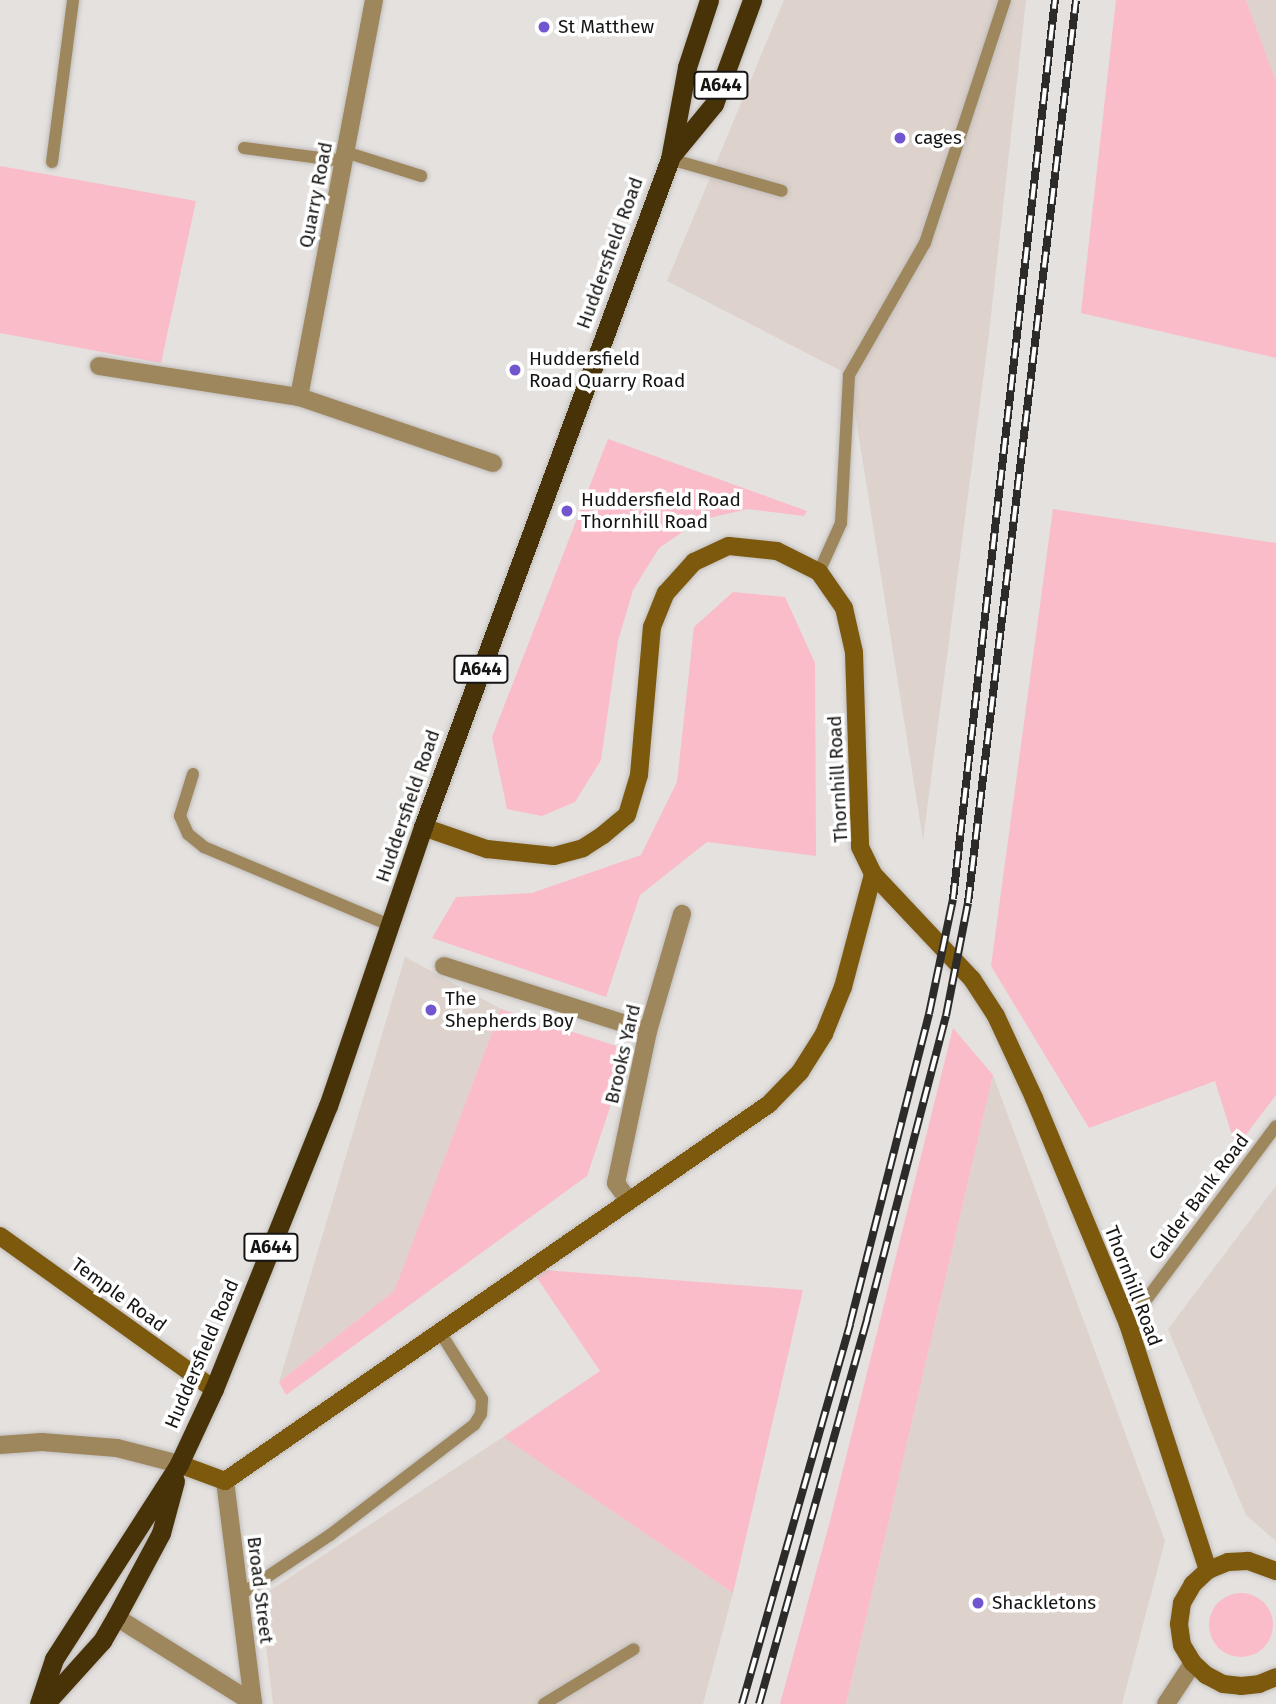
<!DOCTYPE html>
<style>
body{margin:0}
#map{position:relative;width:1276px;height:1704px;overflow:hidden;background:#e4e1df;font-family:"Fira Sans",sans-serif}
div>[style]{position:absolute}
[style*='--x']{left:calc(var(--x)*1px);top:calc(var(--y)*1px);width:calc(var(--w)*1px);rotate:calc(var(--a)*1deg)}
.built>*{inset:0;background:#ddd2cc}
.green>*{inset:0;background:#fabcc8}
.round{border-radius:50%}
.roads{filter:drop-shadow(0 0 2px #bfbcba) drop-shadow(0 0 2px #bfbcba)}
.service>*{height:12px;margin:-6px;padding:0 6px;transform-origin:6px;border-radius:6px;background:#9e865d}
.minor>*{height:18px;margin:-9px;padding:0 9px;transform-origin:9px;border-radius:9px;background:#9e865d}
.secondary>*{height:18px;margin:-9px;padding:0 9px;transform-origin:9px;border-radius:9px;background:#7c590d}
.trunk>*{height:19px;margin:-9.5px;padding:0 9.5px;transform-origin:9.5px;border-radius:9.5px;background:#483208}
.rail>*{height:8px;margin-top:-4px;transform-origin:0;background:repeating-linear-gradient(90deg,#fff 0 16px,#2c2b2a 0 32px);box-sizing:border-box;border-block:2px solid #2c2b2a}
.dots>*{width:19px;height:19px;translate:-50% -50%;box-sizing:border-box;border:4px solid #fff;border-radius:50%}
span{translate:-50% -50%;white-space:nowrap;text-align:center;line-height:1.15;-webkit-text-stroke:7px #fff;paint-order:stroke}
.shield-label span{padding:2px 5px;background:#fff;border:2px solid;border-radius:5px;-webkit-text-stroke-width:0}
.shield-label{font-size:18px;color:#161514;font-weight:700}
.poi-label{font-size:19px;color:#161514}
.left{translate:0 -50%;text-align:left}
.street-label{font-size:19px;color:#161514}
</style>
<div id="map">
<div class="built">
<div style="clip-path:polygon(784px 0,1026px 0,988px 342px,923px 840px,849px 375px,667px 281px)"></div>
<div style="clip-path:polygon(1246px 0,1276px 0,1276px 81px)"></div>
<div style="clip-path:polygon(405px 957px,501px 1009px,394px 1291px,279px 1382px)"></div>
<div style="clip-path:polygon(993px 1075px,1165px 1541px,1122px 1704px,846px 1704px)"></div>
<div style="clip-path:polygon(1276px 1186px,1276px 1541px,1246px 1515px,1168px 1329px)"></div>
<div style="clip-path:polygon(503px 1437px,733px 1593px,703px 1704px,273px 1704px,260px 1597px)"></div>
</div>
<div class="green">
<div style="clip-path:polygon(1116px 0,1246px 0,1276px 81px,1276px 358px,1081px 313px)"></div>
<div style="clip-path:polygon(0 166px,196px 201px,161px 363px,0 333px)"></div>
<div style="clip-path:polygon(608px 439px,807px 511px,804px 516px,748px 509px,700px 520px,659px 548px,633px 590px,618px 641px,601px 760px,575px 802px,542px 816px,507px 809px,492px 737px)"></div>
<div style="clip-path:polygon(1053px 509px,1276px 543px,1276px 1095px,1236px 1148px,1215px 1081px,1089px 1128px,991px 966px)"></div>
<div style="clip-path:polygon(733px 592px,785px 597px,815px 663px,816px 856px,707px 842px,640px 895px,606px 997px,432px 938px,456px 897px,532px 893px,641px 855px,677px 782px,694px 627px)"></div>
<div style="clip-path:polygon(501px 1009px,629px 1050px,587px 1176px,286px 1395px,279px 1382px,394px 1291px)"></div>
<div style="clip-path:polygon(953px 1028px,993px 1075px,846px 1704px,780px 1704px,830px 1521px)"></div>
<div style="clip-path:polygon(531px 1269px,803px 1290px,733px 1593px,503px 1437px,600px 1371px)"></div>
<div class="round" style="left:1209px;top:1593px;width:64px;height:64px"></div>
</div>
<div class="roads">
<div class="service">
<div style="--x:244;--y:148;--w:100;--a:7.5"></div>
<div style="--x:345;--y:152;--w:80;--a:17.5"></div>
<div style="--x:670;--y:159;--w:116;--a:15.9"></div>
<div style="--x:52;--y:162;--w:163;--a:-82.6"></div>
<div style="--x:819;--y:572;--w:54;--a:-65.8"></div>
<div style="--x:841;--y:523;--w:148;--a:-86.9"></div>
<div style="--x:849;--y:375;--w:152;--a:-60.1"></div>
<div style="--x:925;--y:243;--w:256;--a:-71.8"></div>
<div style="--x:193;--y:774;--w:44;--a:107.2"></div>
<div style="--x:180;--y:816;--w:20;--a:66"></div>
<div style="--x:188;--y:834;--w:21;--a:39"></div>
<div style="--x:204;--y:847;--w:202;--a:22.8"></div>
<div style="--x:1128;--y:1324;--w:247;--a:-53.2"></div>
<div style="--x:240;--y:1595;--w:108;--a:-33.7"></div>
<div style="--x:330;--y:1535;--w:181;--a:-37.4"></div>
<div style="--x:474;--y:1425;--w:13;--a:-58"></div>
<div style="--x:481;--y:1414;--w:15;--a:-86"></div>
<div style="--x:482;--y:1399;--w:79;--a:-122.1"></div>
<div style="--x:544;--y:1704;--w:105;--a:-31.4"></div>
</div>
<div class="minor">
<div style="--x:99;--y:366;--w:202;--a:8.8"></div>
<div style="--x:299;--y:397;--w:205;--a:18.8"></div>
<div style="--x:299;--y:397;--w:404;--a:-79.3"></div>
<div style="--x:444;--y:966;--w:214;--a:17.7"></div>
<div style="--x:629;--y:1201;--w:22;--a:-126"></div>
<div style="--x:616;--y:1183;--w:155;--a:-78.1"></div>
<div style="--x:648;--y:1031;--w:122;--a:-73.8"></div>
<div style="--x:0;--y:1445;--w:42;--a:-4.1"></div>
<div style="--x:42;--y:1442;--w:75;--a:4.6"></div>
<div style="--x:117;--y:1448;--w:64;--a:14.5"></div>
<div style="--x:225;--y:1481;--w:225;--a:82.8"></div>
<div style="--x:116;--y:1617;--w:162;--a:32.1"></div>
<div style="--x:1166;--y:1704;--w:49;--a:-56.6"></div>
</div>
<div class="secondary">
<div style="--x:423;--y:827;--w:68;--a:19"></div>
<div style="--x:487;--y:849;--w:67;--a:6"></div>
<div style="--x:554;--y:856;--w:30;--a:-15"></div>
<div style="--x:583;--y:848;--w:24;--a:-33"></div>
<div style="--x:603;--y:835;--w:31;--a:-40"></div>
<div style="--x:627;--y:815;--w:42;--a:-73.3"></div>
<div style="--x:639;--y:775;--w:149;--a:-85"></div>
<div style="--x:652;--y:627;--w:37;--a:-68"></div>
<div style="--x:666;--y:593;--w:42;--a:-47.9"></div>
<div style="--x:694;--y:562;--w:38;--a:-25"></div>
<div style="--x:729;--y:546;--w:48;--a:5.9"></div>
<div style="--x:777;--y:551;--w:47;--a:26.6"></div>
<div style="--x:819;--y:572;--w:44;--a:55.2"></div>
<div style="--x:844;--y:608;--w:45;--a:77.2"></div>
<div style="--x:854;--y:652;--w:195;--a:88.2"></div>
<div style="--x:860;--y:847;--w:30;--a:64"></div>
<div style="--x:873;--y:874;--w:144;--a:46.7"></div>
<div style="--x:972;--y:979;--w:44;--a:57"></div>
<div style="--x:996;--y:1016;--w:90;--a:65.1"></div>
<div style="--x:1034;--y:1098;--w:245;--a:67.4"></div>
<div style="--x:1128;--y:1324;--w:259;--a:72"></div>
<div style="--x:0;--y:1236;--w:263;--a:35.6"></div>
<div style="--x:179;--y:1464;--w:49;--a:20.3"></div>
<div style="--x:225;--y:1481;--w:662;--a:-34.72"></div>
<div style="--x:769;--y:1104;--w:45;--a:-45.9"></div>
<div style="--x:800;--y:1072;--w:45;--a:-57.7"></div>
<div style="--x:824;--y:1034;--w:51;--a:-68"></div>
<div style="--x:843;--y:987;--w:117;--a:-75.1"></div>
<div style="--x:1276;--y:1571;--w:30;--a:-160"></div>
<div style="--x:1248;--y:1561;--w:20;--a:177"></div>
<div style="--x:1228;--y:1562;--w:22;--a:158"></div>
<div style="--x:1208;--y:1570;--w:21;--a:137"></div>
<div style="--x:1193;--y:1584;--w:22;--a:120"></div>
<div style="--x:1182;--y:1603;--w:21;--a:98"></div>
<div style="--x:1179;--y:1624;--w:21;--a:82"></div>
<div style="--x:1182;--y:1645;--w:21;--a:59"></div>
<div style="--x:1193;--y:1663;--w:18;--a:43"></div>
<div style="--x:1206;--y:1675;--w:19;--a:28"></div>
<div style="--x:1223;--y:1684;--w:18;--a:6"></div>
<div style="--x:1241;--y:1686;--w:18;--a:-6"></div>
<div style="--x:1259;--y:1684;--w:18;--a:-22"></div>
</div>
<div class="trunk">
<div style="--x:672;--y:155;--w:66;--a:-50.5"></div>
<div style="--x:714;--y:104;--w:111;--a:-69.9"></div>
<div style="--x:39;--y:1704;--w:47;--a:-71.6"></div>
<div style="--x:54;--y:1659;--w:232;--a:-57.3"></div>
<div style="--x:179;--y:1464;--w:83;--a:-65"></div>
<div style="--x:214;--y:1389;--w:305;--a:-68.1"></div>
<div style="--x:328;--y:1106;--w:295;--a:-71.2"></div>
<div style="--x:423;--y:827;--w:712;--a:-69.71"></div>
<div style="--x:670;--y:159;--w:94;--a:-79.5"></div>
<div style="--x:687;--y:67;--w:71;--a:-71.8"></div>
<div style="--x:45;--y:1704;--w:85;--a:-47.9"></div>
<div style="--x:102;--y:1641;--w:28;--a:-60"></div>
<div style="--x:116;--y:1617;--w:95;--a:-61.8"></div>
<div style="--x:161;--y:1533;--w:54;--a:-74.9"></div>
</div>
</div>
<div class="rail">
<div style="--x:742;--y:1704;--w:395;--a:-74.1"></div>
<div style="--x:850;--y:1324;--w:320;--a:-75.7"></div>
<div style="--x:929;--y:1014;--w:117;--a:-78.2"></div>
<div style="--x:953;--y:899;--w:905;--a:-83.53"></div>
<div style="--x:759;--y:1704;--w:400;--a:-74.3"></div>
<div style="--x:867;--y:1319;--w:313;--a:-75.4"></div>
<div style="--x:946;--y:1016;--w:115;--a:-79"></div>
<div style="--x:968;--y:903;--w:909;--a:-83.18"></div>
</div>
<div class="dots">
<div style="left:544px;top:27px;background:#7156d0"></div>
<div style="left:900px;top:138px;background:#7156d0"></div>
<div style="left:515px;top:370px;background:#7156d0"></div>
<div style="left:567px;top:511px;background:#7156d0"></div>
<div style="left:431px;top:1010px;background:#7156d0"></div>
<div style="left:978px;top:1603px;background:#7156d0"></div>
</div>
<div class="shield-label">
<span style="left:721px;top:85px">A644</span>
<span style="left:481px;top:669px">A644</span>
<span style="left:271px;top:1247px">A644</span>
</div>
<div class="poi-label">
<span class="left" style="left:558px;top:27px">St Matthew</span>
<span class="left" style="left:914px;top:138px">cages</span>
<span class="left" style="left:529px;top:370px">Huddersfield<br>Road Quarry Road</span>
<span class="left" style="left:581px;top:511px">Huddersfield Road<br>Thornhill Road</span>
<span class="left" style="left:445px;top:1010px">The<br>Shepherds Boy</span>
<span class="left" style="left:992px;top:1603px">Shackletons</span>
</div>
<div class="street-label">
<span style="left:316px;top:195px;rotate:-79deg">Quarry Road</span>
<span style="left:610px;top:253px;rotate:-70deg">Huddersfield Road</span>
<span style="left:838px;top:779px;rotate:-93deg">Thornhill Road</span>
<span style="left:408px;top:806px;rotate:-71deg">Huddersfield Road</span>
<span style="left:623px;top:1054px;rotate:-77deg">Brooks Yard</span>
<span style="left:1199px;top:1197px;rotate:-53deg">Calder Bank Road</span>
<span style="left:1133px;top:1286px;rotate:69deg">Thornhill Road</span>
<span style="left:119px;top:1295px;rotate:36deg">Temple Road</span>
<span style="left:202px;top:1354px;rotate:-67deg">Huddersfield Road</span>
<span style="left:260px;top:1590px;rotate:83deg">Broad Street</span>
</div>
</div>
